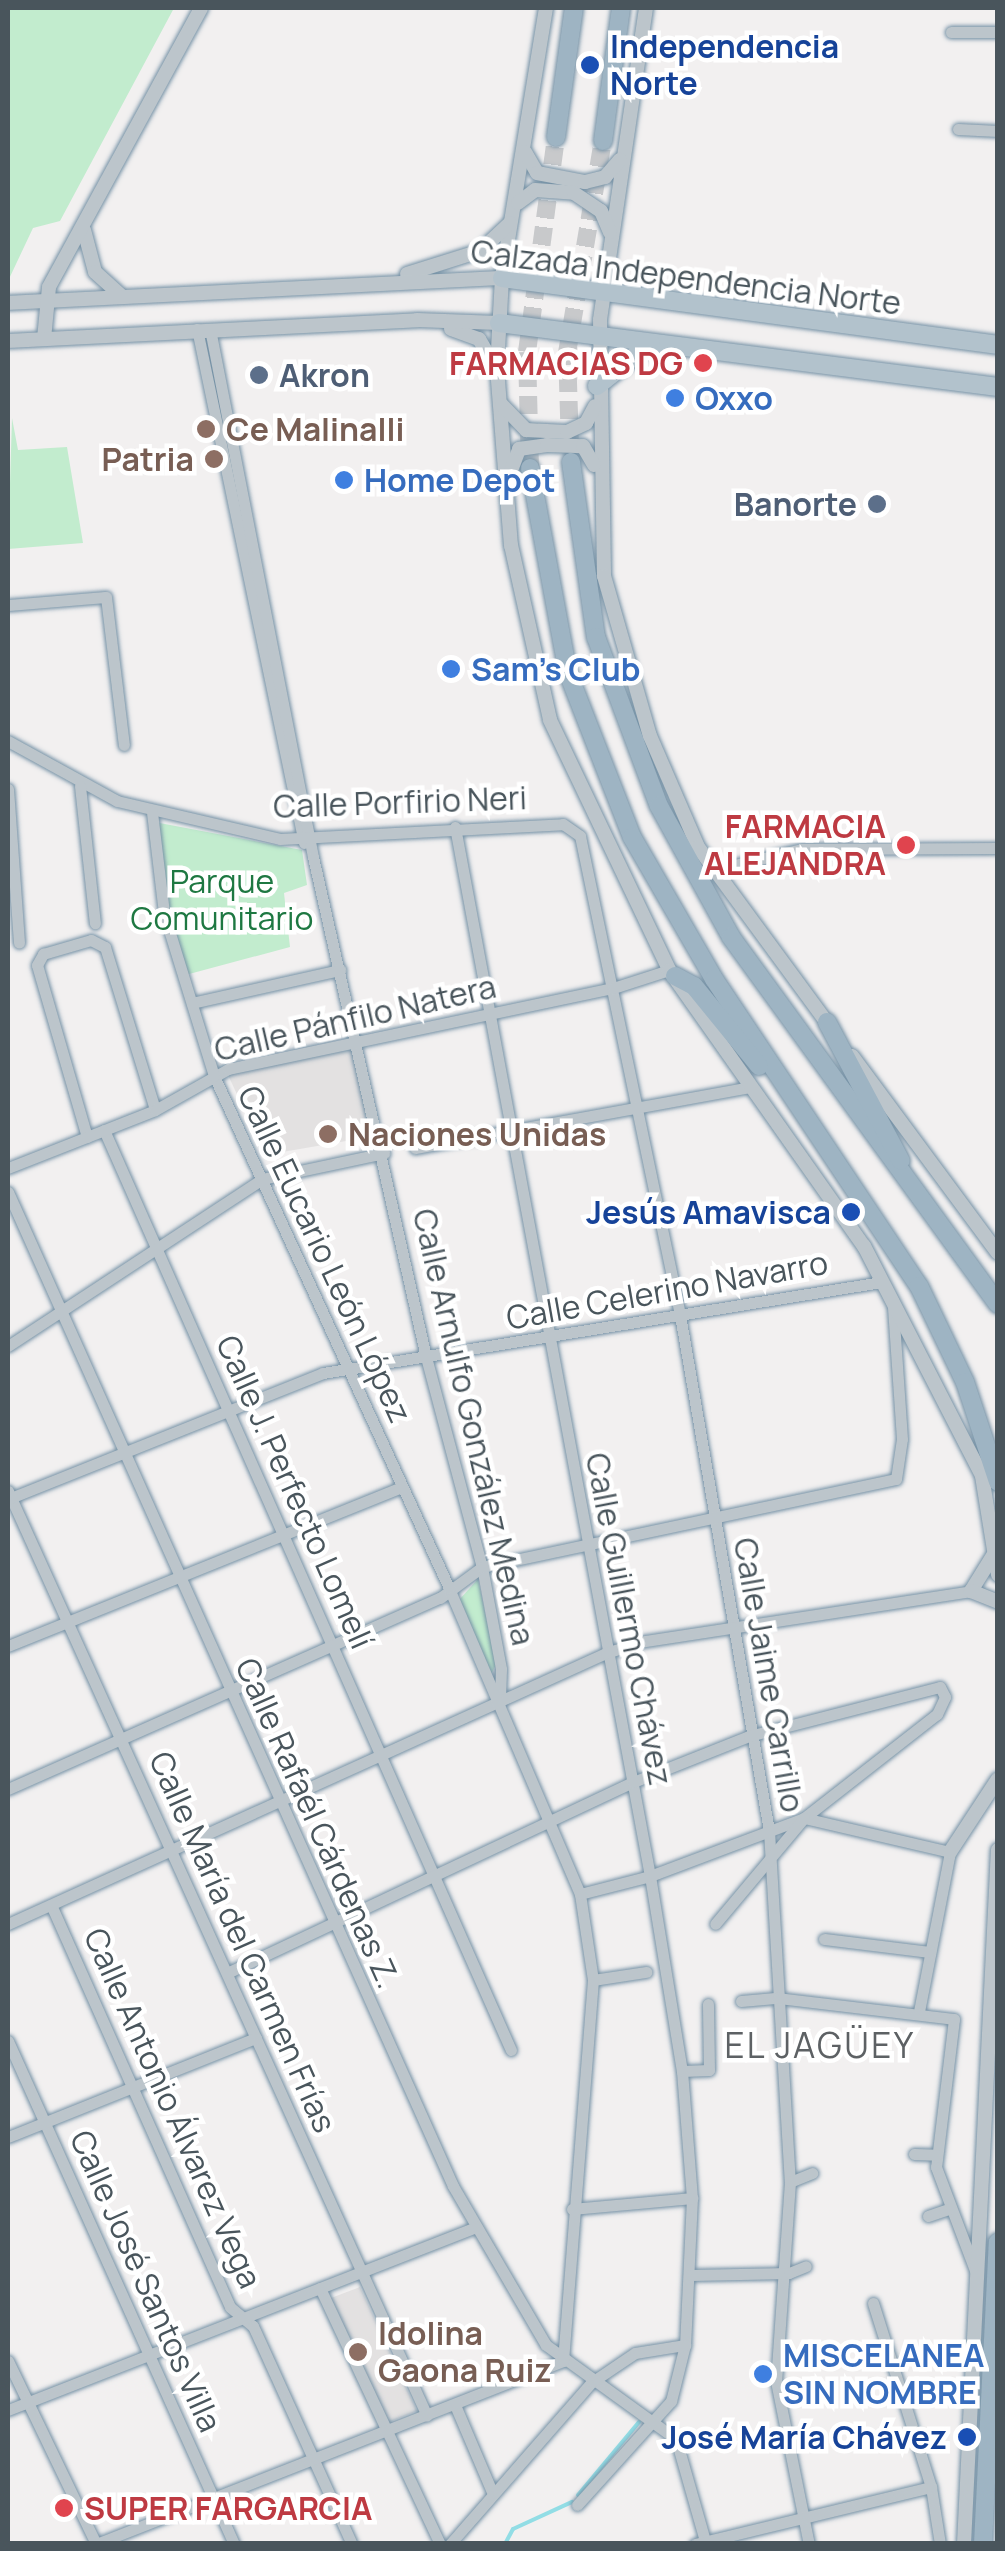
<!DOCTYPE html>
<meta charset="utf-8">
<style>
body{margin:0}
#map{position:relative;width:1005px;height:2551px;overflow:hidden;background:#f2f0f0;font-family:Manrope,sans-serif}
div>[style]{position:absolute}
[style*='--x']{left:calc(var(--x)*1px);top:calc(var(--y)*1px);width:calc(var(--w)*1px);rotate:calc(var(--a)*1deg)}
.education>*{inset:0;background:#e3e1e1}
.green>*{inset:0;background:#c2ecce}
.stream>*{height:4px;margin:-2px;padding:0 2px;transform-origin:2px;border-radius:2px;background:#92dde5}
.trunk-tunnel>*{height:18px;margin-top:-9px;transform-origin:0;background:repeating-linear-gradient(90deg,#c8c9cb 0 18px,transparent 0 27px)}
.roads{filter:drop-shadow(0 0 2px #7692a6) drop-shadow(0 0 2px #7692a6)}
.minor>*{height:11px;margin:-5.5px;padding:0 5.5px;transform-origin:5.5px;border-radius:5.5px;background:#bcc5cb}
.tertiary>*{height:14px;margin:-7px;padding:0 7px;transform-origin:7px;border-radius:7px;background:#bcc5cb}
.primary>*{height:18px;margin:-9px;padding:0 9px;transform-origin:9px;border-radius:9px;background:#b2c2cc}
.trunk>*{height:18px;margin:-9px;padding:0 9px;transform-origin:9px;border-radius:9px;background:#9eb4c3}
.dots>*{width:28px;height:28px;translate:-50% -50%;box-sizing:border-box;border:5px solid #fff;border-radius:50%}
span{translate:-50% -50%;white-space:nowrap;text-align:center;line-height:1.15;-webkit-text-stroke:9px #fff;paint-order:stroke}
.transit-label{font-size:32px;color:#164399;font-weight:700}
.left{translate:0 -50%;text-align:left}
.right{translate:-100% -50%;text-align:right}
.street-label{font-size:32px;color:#49555c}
.health-label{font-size:32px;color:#be3a42;font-weight:700}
.service-label{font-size:32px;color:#4e5e75;font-weight:700}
.shop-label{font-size:32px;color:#366cbe;font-weight:700}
.education-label{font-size:32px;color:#785e54;font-weight:700}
.park-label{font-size:32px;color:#1e7842}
.neighbourhood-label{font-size:35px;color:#5d6164;letter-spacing:2.5px}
.frame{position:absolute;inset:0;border:10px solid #49555c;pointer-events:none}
</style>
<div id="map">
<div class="education">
<div style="clip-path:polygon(356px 1048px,375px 1136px,265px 1155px,228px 1075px)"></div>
<div style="clip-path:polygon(360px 2287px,417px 2411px,389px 2422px,331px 2298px)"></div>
</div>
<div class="green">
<div style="clip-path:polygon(8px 8px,174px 8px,60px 221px,33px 228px,8px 281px)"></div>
<div style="clip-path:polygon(12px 418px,18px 450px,67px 447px,83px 543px,8px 549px)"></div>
<div style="clip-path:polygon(149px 821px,302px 850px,307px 885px,284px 893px,290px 947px,178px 977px)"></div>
<div style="clip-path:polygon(478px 1579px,496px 1665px,491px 1674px,459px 1600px)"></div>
</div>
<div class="stream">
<div style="--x:578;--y:2495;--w:95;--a:-50.1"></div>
<div style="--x:505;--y:2544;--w:17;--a:-62"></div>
<div style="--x:513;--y:2529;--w:65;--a:-24.6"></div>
</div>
<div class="trunk-tunnel">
<div style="--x:570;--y:446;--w:93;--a:-91.8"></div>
<div style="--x:567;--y:353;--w:215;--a:-80.4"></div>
<div style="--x:530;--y:468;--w:116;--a:-91.5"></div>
<div style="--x:527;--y:352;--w:217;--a:-82.3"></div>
</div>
<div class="roads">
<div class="minor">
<div style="--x:951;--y:32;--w:47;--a:0"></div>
<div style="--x:958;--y:129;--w:40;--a:2.9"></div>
<div style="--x:197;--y:329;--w:525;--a:78.24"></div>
<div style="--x:210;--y:329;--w:538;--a:78.96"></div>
<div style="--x:313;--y:857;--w:513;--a:77.27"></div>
<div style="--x:426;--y:1357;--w:217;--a:75.1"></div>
<div style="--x:482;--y:1567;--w:104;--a:79.4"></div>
<div style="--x:501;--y:1669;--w:33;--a:92"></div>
<div style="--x:8;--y:605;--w:98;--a:-4.7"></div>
<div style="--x:106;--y:597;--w:149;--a:83.1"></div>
<div style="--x:8;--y:741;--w:124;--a:28.8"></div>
<div style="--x:117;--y:801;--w:167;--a:13.1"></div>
<div style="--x:280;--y:839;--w:283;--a:-3"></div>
<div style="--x:563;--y:824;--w:21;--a:35"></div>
<div style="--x:580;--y:836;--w:489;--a:78.2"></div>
<div style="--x:680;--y:1315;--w:524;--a:80.21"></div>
<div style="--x:769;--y:1831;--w:352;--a:86.6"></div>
<div style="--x:790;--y:2182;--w:199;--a:94"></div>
<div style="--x:776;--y:2381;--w:166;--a:78.6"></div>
<div style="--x:80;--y:786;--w:138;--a:83.8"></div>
<div style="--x:8;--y:789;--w:154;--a:85.9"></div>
<div style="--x:455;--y:827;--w:1067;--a:79.47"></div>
<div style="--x:650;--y:1876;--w:198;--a:80.7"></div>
<div style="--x:682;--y:2071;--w:127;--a:85.5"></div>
<div style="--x:692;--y:2198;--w:147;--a:92.7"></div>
<div style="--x:685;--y:2345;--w:58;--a:104"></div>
<div style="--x:671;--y:2401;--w:140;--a:132.1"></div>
<div style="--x:713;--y:870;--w:91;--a:-13.3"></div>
<div style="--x:802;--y:849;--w:196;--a:-0.3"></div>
<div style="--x:192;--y:1003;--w:152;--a:-12.6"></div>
<div style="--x:104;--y:1130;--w:1006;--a:66.14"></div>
<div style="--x:87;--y:1137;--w:179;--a:-106.2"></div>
<div style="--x:37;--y:965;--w:13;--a:-61"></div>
<div style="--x:43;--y:954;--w:50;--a:-16.3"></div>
<div style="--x:91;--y:940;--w:16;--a:27"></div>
<div style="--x:105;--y:947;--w:170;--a:72.9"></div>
<div style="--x:415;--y:1148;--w:336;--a:-10.3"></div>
<div style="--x:8;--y:1168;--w:158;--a:-21.5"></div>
<div style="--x:155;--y:1110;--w:84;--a:-29.3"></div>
<div style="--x:228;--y:1069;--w:393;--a:-11.9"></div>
<div style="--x:613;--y:988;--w:59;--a:-17.8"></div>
<div style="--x:8;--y:1192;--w:1089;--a:65.88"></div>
<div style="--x:453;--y:2186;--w:184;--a:59.7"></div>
<div style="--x:546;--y:2345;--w:160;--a:35.9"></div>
<div style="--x:676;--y:2439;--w:109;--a:74.1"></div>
<div style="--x:8;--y:1346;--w:304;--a:-33.3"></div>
<div style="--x:262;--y:1179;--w:125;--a:-12"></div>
<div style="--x:8;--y:1491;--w:1015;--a:65.63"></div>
<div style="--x:8;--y:1499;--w:339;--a:-21.8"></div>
<div style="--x:323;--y:1373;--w:565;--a:-9.26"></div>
<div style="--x:8;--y:1646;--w:425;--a:-22"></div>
<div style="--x:8;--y:1789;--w:472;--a:-23.9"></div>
<div style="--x:440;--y:1598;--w:52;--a:-36.4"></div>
<div style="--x:482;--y:1567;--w:423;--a:-12"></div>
<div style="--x:896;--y:1479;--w:40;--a:-81.5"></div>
<div style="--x:902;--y:1439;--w:133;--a:-93.9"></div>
<div style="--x:580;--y:1894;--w:72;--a:-14.4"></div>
<div style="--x:650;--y:1876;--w:165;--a:-20.6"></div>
<div style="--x:804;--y:1818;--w:150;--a:13.1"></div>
<div style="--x:950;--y:1852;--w:162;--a:101"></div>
<div style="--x:52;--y:1907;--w:438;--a:66"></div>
<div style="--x:230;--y:2307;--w:30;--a:40"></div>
<div style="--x:253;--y:2326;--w:239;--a:65.6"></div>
<div style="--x:8;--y:1924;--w:657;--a:-24.38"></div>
<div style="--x:606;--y:1653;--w:35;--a:-18"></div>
<div style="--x:639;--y:1642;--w:336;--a:-8.7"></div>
<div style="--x:824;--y:1939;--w:107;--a:7"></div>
<div style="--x:227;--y:1973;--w:449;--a:-25.2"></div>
<div style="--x:633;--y:1782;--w:125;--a:-21.6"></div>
<div style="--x:749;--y:1736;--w:197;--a:-14.4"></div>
<div style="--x:940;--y:1687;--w:11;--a:63"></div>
<div style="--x:945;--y:1697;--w:19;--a:115"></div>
<div style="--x:937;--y:1714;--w:169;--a:142"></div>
<div style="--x:804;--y:1818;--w:138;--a:130"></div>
<div style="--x:593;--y:1980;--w:54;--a:-8.6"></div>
<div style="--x:741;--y:2001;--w:37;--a:-5"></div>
<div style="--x:778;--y:1998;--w:177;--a:6.8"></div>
<div style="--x:954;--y:2019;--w:149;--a:96.9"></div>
<div style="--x:936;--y:2167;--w:113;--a:69.3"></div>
<div style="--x:8;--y:2041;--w:551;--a:65.81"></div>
<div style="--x:682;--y:2071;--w:27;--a:-2"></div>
<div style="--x:709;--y:2070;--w:66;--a:-90.9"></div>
<div style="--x:8;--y:2137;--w:267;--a:-21.8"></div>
<div style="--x:914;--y:2154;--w:23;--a:2"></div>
<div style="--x:790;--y:2182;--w:24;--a:-22"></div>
<div style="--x:572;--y:2209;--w:121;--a:-5.2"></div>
<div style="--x:928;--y:2216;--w:24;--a:-19"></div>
<div style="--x:691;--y:2275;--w:98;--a:-1.2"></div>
<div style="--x:789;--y:2273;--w:18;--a:-22"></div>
<div style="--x:320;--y:2288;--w:283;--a:64.9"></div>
<div style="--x:873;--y:2303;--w:193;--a:72.5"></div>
<div style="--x:931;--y:2487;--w:58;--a:81"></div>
<div style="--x:8;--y:2361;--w:203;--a:64.3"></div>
<div style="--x:455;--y:2405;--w:97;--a:66.9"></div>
<div style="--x:8;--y:2410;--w:503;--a:-21.36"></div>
<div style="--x:96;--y:2544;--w:502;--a:-21.4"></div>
<div style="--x:563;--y:2361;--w:382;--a:-85.5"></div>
<div style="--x:593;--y:1980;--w:87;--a:-98.6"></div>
<div style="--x:580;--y:1894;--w:333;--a:-113.2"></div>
<div style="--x:449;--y:1588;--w:563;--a:-114.65"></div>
<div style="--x:214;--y:1076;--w:170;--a:-107.1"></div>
<div style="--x:164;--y:913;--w:102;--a:-96.8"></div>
<div style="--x:450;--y:2544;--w:215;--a:-48.8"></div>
<div style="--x:592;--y:2382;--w:52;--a:-34"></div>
<div style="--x:635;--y:2353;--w:51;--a:-9.1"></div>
<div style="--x:695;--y:2544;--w:243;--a:-13.6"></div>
</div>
<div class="tertiary">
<div style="--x:546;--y:8;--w:274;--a:99.3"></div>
<div style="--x:502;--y:278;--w:90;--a:93.2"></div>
<div style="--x:497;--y:368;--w:178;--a:85.5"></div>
<div style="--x:511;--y:545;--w:179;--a:77.4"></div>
<div style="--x:550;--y:720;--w:277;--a:64.5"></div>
<div style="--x:669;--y:970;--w:338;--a:54.8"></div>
<div style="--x:864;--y:1246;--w:259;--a:62.8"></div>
<div style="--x:982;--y:1476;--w:100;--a:80.8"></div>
<div style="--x:646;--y:8;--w:315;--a:98.4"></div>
<div style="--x:600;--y:320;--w:256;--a:89.1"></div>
<div style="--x:604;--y:576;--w:166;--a:74"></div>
<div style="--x:650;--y:736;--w:121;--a:66.6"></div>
<div style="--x:698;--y:847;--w:223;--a:53.7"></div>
<div style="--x:525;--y:152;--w:24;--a:60"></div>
<div style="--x:537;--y:173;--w:49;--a:10.6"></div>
<div style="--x:585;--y:182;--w:21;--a:-14"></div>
<div style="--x:605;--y:177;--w:23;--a:-49"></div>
<div style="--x:518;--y:203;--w:21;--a:-37"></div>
<div style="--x:535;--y:190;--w:39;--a:4"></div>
<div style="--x:574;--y:193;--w:32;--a:34"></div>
<div style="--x:601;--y:211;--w:23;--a:67"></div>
<div style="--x:84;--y:230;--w:43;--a:75.3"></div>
<div style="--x:95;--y:272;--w:36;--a:42"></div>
<div style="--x:407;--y:274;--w:77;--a:-17.5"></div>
<div style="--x:480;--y:251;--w:41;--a:-43"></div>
<div style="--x:8;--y:303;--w:495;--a:-2.9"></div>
<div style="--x:451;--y:329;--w:30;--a:20"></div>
<div style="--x:479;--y:339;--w:34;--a:60"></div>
<div style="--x:44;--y:339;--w:52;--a:-84.5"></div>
<div style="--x:49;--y:287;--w:318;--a:-61.4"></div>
<div style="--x:8;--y:341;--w:410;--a:-2.9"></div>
<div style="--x:417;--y:320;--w:82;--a:2.1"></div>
<div style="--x:502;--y:405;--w:35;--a:46"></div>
<div style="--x:526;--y:430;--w:41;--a:2.8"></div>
<div style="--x:567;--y:432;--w:21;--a:-25"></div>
<div style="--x:586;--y:423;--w:19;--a:-62"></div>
<div style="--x:510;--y:473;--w:26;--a:-69"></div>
<div style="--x:519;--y:449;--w:28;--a:-8"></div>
<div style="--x:547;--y:445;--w:36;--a:2"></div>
<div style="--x:583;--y:446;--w:22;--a:60"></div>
<div style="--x:852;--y:1056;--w:245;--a:53.5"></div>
<div style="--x:994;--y:1554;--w:44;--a:121.9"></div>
<div style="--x:971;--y:1591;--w:29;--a:22"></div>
<div style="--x:950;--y:1852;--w:87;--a:-56.7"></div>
<div style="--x:964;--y:2544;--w:695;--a:-87.2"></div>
</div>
<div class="primary">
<div style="--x:502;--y:278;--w:501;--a:7.69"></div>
<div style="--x:499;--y:323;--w:503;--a:7.31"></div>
<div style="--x:597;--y:386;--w:69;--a:-38.5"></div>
</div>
<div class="trunk">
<div style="--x:556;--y:137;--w:130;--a:-82.1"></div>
<div style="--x:603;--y:141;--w:134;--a:-82.3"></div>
<div style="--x:571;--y:462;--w:177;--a:81.9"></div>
<div style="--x:596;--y:637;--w:180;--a:69.6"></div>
<div style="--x:659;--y:806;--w:149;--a:61.2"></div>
<div style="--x:731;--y:937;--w:454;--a:54"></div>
<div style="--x:530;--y:468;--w:208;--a:79.5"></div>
<div style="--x:568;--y:673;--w:176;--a:68.7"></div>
<div style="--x:632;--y:837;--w:164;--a:60"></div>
<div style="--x:714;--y:979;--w:369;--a:56.3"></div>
<div style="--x:919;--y:1286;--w:106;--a:64.4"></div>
<div style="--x:965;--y:1382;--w:105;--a:71.7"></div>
<div style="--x:675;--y:976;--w:21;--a:28"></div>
<div style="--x:694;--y:986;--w:103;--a:50.9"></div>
<div style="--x:827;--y:1022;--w:157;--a:62"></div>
<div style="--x:983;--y:2544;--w:302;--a:-87.2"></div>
</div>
</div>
<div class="dots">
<div style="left:590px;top:65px;background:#1a4fb4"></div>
<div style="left:703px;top:363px;background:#e0444e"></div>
<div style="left:259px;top:375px;background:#5c6f8a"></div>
<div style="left:675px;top:398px;background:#3f7fe0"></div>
<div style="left:206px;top:429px;background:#8d6e63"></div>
<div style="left:214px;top:459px;background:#8d6e63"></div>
<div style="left:344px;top:480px;background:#3f7fe0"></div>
<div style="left:877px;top:504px;background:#5c6f8a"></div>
<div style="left:451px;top:669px;background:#3f7fe0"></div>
<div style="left:906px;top:845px;background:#e0444e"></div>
<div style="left:328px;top:1134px;background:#8d6e63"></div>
<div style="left:851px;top:1212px;background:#1a4fb4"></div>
<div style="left:358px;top:2352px;background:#8d6e63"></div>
<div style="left:763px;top:2374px;background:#3f7fe0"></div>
<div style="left:967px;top:2437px;background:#1a4fb4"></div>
<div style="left:64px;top:2508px;background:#e0444e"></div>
</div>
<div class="transit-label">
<span class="left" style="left:610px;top:65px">Independencia<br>Norte</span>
<span class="right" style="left:831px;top:1212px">Jesús Amavisca</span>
<span class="right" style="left:947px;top:2437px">José María Chávez</span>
</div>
<div class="street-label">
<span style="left:686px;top:277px;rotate:7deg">Calzada Independencia Norte</span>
<span style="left:400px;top:802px;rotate:-2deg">Calle Porfirio Neri</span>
<span style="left:355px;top:1018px;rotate:-13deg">Calle Pánfilo Natera</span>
<span style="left:325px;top:1254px;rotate:65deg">Calle Eucario León López</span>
<span style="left:667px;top:1290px;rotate:-10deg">Calle Celerino Navarro</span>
<span style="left:474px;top:1427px;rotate:77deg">Calle Arnulfo González Medina</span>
<span style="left:295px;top:1492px;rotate:66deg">Calle J. Perfecto Lomelí</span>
<span style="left:629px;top:1619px;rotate:79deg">Calle Guillermo Chávez</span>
<span style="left:769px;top:1675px;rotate:80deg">Calle Jaime Carrillo</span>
<span style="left:318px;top:1823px;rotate:66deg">Calle Rafaél Cárdenas Z.</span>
<span style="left:243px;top:1942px;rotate:66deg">Calle María del Carmen Frías</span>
<span style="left:173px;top:2108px;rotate:66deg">Calle Antonio Álvarez Vega</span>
<span style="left:146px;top:2281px;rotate:66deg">Calle José Santos Villa</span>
</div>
<div class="health-label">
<span class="right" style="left:683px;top:363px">FARMACIAS DG</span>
<span class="right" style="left:886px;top:845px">FARMACIA<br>ALEJANDRA</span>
<span class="left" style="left:84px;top:2508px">SUPER FARGARCIA</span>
</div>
<div class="service-label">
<span class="left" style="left:279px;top:375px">Akron</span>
<span class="right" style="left:857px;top:504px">Banorte</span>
</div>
<div class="shop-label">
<span class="left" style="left:695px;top:398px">Oxxo</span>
<span class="left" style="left:364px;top:480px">Home Depot</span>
<span class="left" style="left:471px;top:669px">Sam's Club</span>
<span class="left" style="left:783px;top:2374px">MISCELANEA<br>SIN NOMBRE</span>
</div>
<div class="education-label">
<span class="left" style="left:226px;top:429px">Ce Malinalli</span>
<span class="right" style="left:194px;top:459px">Patria</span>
<span class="left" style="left:348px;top:1134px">Naciones Unidas</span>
<span class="left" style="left:378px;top:2352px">Idolina<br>Gaona Ruiz</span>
</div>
<div class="park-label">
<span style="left:222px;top:900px">Parque<br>Comunitario</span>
</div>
<div class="neighbourhood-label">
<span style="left:820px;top:2045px">EL JAGÜEY</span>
</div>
<div class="frame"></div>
</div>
